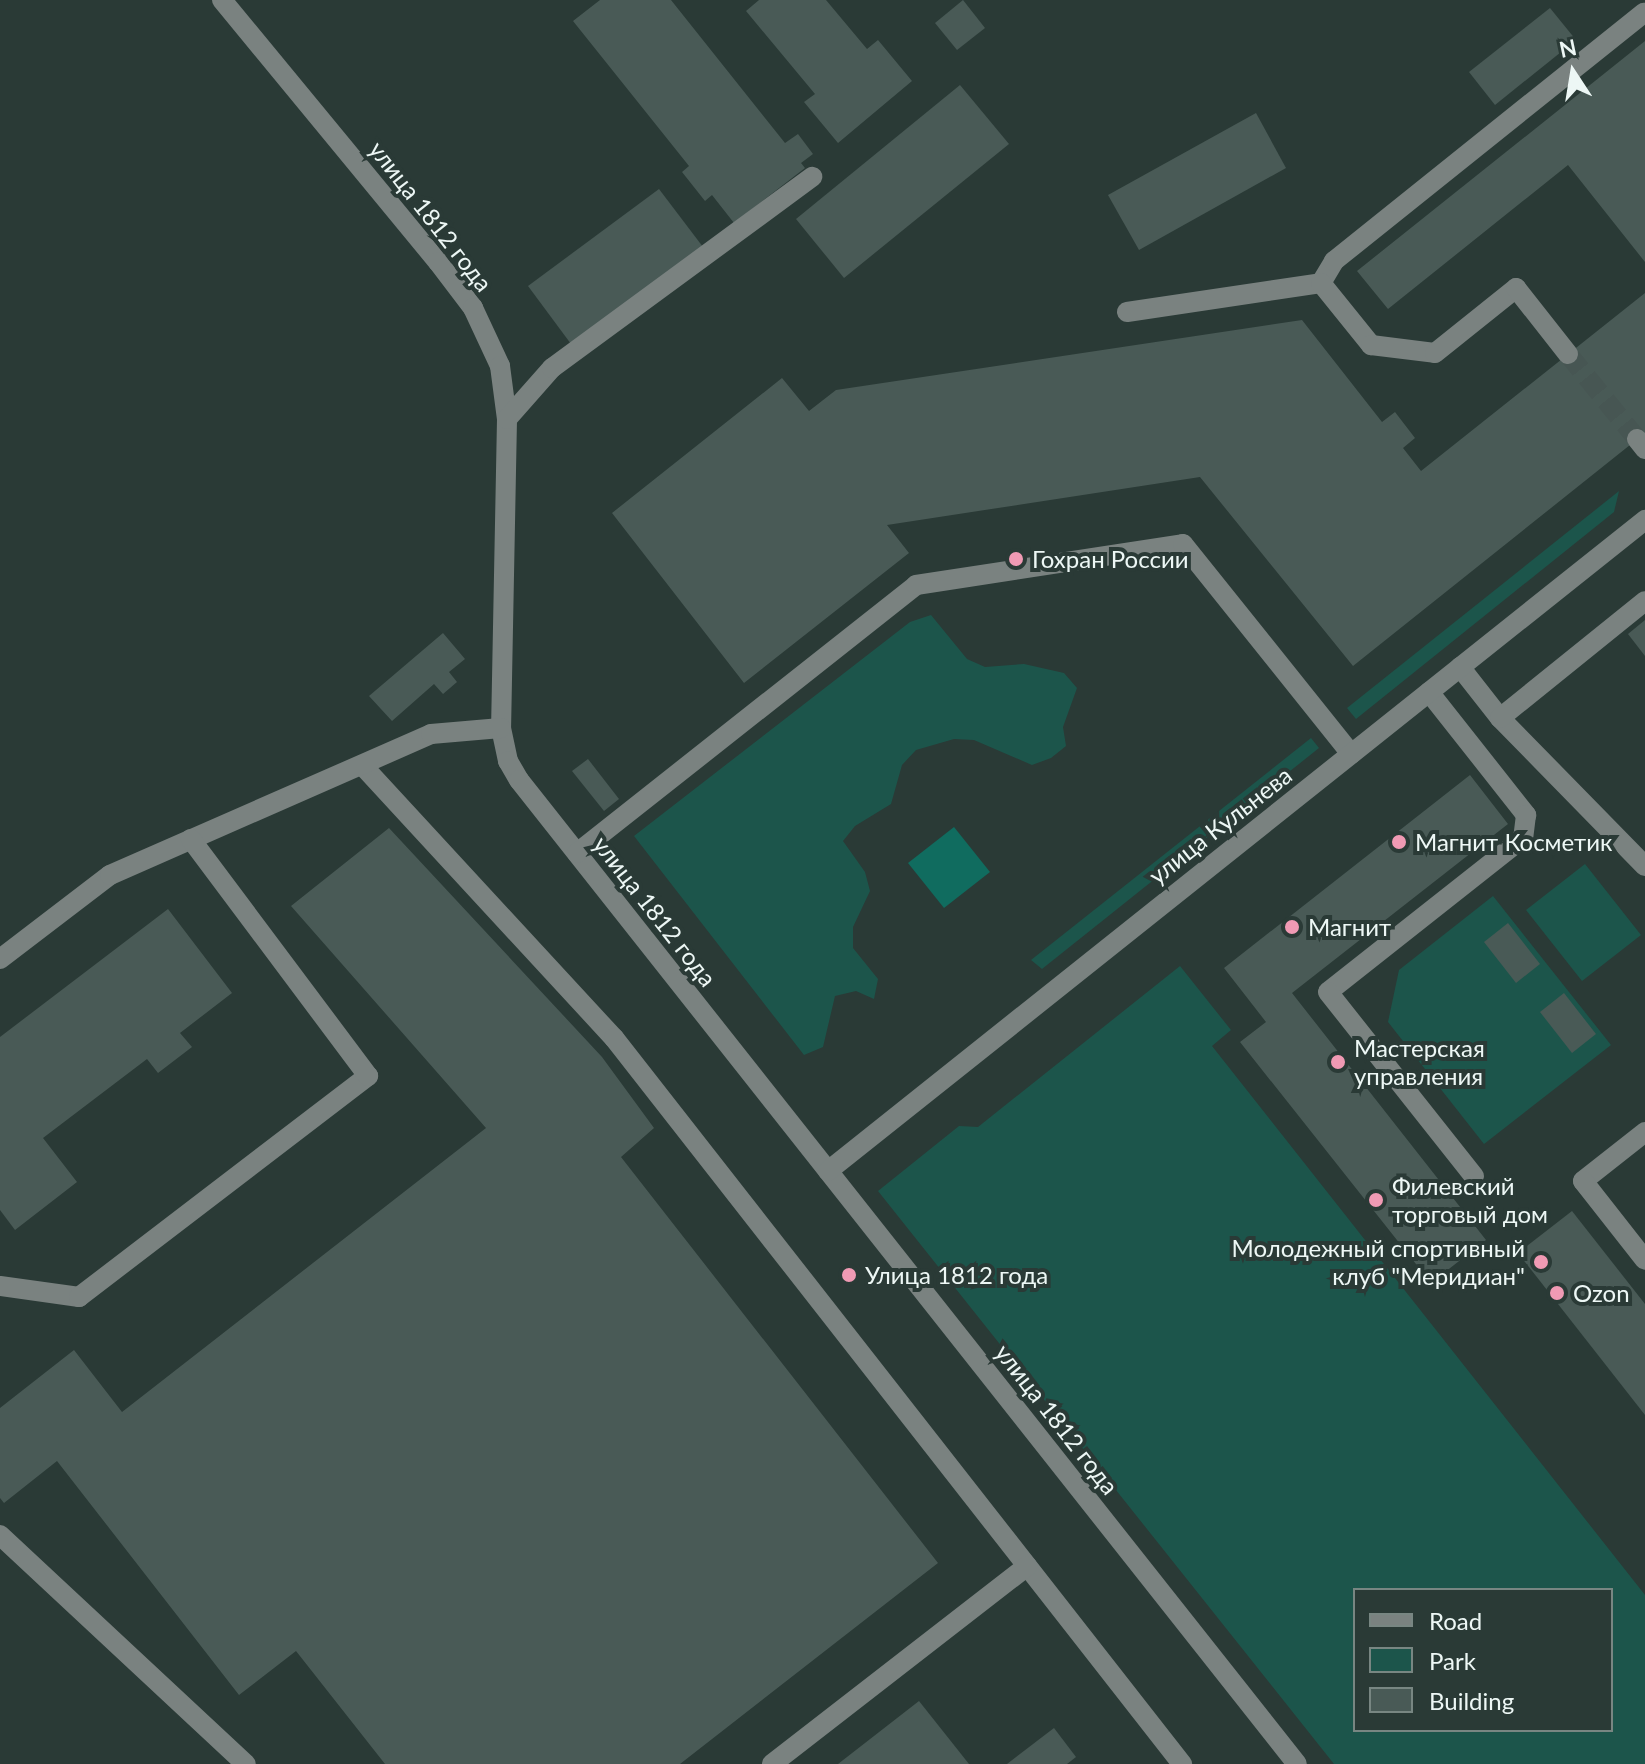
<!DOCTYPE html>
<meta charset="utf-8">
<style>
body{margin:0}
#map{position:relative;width:1645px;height:1764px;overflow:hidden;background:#2a3a36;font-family:Lato,sans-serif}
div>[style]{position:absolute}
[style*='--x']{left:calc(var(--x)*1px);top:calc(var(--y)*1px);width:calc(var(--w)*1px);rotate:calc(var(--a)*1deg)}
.green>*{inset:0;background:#1c554b}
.water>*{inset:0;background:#106c5f}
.building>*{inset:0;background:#495a56}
.minor-tunnel>*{height:20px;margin-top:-10px;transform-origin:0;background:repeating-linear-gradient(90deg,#475653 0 20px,transparent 0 30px)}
.minor>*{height:20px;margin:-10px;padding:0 10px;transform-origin:10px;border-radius:10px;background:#7a8280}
.dots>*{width:22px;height:22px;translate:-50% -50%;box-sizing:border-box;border:4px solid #2a3a36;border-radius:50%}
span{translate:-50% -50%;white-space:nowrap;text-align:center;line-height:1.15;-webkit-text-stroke:8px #2a3a36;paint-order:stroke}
.street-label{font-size:24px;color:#edf7f5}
.poi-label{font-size:24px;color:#edf7f5}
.left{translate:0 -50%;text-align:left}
.right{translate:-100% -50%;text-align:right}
.legend{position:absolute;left:1353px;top:1588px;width:260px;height:144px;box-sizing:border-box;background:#2a3a36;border:2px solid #788682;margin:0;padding:10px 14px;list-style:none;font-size:24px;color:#edf7f5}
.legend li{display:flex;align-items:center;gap:16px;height:40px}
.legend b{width:40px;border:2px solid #788682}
.north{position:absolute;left:1533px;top:32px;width:80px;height:80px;-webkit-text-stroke:6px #2a3a36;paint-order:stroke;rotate:348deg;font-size:22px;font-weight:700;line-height:32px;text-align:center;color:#edf7f5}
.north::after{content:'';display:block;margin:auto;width:28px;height:36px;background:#edf7f5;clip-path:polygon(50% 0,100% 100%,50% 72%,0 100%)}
</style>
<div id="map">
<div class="green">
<div style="clip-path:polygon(1619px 491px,1614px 512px,1356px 719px,1347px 708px)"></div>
<div style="clip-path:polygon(931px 615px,967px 659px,985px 667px,1024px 664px,1064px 673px,1077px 688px,1063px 727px,1066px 746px,1051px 758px,1032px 765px,974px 740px,954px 739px,916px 750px,902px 765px,891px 804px,855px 826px,843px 841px,865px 872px,870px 891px,853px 927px,853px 948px,878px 979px,874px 999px,856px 991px,835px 996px,823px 1047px,804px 1055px,634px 836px,910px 622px)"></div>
<div style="clip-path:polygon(1311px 738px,1319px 748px,1042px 969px,1031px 960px)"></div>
<div style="clip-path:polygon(1585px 864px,1641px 935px,1582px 981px,1526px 910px)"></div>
<div style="clip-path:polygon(1493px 896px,1611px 1045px,1484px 1144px,1388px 1022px,1399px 970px)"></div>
<div style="clip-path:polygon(evenodd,1180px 966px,1231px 1030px,1212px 1046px,1645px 1595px,1645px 1764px,1334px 1764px,878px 1191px,959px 1126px,978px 1127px,1180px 966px,1355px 1590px,1611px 1590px,1611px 1730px,1355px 1730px,1355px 1590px)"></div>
</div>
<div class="water">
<div style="clip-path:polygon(954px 827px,990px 872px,944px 908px,908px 863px)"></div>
</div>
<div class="building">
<div style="clip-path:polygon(600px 0,671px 0,785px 143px,798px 134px,813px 154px,801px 163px,805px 168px,734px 223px,712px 195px,705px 201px,682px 172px,689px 166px,573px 21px)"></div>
<div style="clip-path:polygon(759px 0,826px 0,867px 49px,878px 40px,912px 81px,838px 143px,804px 102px,815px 94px,746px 11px)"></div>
<div style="clip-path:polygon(963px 0,985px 28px,957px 50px,935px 23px)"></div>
<div style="clip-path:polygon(1550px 8px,1576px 40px,1495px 105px,1469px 72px)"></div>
<div style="clip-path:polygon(1645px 41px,1645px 262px,1568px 165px,1388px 309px,1357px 271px)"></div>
<div style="clip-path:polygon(960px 85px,1009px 144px,844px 278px,796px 219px)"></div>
<div style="clip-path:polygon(1256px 113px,1286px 168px,1139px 250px,1108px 195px)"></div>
<div style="clip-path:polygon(659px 189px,703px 247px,571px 344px,528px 286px)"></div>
<div style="clip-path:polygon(1645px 293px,1645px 433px,1353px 666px,1200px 477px,887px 525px,909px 553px,744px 683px,612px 513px,782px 378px,809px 411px,836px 390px,1302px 320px,1382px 422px,1395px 412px,1415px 438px,1403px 448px,1421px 471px)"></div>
<div style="clip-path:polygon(1645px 620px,1645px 656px,1628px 634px)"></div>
<div style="clip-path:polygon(443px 633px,465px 659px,449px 672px,457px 682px,443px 694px,434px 684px,392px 721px,369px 696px)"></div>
<div style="clip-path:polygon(588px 759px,619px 799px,604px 811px,572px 771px)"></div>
<div style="clip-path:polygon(1470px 775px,1508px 824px,1292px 993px,1486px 1240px,1431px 1283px,1240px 1042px,1266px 1022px,1224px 968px)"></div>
<div style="clip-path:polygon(389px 828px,602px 1057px,654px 1128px,621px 1157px,938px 1563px,680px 1764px,385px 1764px,296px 1651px,239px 1695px,57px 1461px,4px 1503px,0 1498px,0 1408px,74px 1350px,122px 1412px,486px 1128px,291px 906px)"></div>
<div style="clip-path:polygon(168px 909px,232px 993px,180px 1033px,192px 1047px,158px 1073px,147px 1059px,43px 1138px,77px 1182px,15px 1230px,0 1210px,0 1037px)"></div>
<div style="clip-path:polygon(1508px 923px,1540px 964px,1516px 983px,1484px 942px)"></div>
<div style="clip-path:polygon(1564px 993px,1596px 1034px,1572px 1053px,1540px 1012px)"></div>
<div style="clip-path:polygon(1572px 1211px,1645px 1304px,1645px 1415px,1518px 1253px)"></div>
<div style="clip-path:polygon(919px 1701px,969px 1764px,838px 1764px)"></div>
<div style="clip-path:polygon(1054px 1728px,1076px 1757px,1067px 1764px,1007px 1764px)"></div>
</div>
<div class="minor-tunnel">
<div style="--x:1568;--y:354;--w:109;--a:50.9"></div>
</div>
<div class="minor">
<div style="--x:222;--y:0;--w:340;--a:50.5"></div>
<div style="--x:438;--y:262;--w:58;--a:52.7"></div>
<div style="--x:473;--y:308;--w:64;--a:65"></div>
<div style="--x:500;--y:366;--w:53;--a:82.5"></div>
<div style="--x:507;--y:419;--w:309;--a:91.1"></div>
<div style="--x:501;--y:728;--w:34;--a:78"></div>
<div style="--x:508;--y:761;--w:22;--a:60"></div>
<div style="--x:519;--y:780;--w:1254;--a:51.67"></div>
<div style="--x:1321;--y:283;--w:26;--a:-59"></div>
<div style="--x:1334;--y:261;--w:397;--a:-38.7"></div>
<div style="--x:1127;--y:312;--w:196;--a:-8.5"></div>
<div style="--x:1321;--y:283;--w:80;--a:51.1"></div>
<div style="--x:1371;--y:345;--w:64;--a:7.1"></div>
<div style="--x:1435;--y:353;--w:104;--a:-38.7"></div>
<div style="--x:1516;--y:288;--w:84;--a:51.8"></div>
<div style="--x:507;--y:419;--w:68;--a:-48.6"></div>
<div style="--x:552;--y:368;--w:323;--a:-36.3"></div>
<div style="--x:1637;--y:439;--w:13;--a:51"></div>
<div style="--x:1460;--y:667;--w:65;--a:51.9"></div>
<div style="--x:1500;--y:718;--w:207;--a:45.6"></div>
<div style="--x:1429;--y:692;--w:157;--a:51.7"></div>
<div style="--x:1526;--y:815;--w:23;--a:97"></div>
<div style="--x:1523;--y:838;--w:248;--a:141.7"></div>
<div style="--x:1328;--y:992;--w:235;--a:51.6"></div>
<div style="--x:1500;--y:718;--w:186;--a:-38.9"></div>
<div style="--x:362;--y:765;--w:372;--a:47.3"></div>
<div style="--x:614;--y:1038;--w:922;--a:51.96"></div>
<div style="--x:577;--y:853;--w:432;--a:-38.3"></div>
<div style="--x:916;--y:585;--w:270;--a:-8.7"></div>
<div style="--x:1183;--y:544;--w:269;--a:51.3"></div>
<div style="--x:0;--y:959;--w:138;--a:-37.4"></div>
<div style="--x:110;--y:875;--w:351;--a:-23.7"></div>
<div style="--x:431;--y:734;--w:70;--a:-4.9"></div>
<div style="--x:1645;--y:1132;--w:79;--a:141.7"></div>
<div style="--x:1583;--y:1181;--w:100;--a:51.9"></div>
<div style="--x:828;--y:1171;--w:1045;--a:-38.55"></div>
<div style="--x:0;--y:1286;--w:80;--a:7.9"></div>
<div style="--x:79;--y:1297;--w:364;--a:-37.4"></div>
<div style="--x:368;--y:1076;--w:296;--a:-126.8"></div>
<div style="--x:0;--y:1535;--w:336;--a:43"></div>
<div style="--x:772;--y:1764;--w:323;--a:-37.8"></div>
</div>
<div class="dots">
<div style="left:1016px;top:559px;background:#f09ab4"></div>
<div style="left:1399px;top:842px;background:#f09ab4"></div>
<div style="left:1292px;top:927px;background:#f09ab4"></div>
<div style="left:1338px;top:1062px;background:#f09ab4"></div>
<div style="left:1376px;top:1200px;background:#f09ab4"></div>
<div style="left:1541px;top:1262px;background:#f09ab4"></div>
<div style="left:849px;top:1275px;background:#f09ab4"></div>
<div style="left:1557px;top:1293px;background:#f09ab4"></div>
</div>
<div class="street-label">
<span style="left:431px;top:216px;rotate:52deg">улица 1812 года</span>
<span style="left:1220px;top:825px;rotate:-38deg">улица Кульнева</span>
<span style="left:655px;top:911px;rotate:52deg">улица 1812 года</span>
<span style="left:1057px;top:1419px;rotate:52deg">улица 1812 года</span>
</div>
<div class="poi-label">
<span class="left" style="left:1032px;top:559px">Гохран России</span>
<span class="left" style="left:1415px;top:842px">Магнит Косметик</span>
<span class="left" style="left:1308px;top:927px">Магнит</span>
<span class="left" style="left:1354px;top:1062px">Мастерская<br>управления</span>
<span class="left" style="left:1392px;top:1200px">Филевский<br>торговый дом</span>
<span class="right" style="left:1525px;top:1262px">Молодежный спортивный<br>клуб "Меридиан"</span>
<span class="left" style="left:865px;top:1275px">Улица 1812 года</span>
<span class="left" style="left:1573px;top:1293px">Ozon</span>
</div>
<ul class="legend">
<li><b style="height:10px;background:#7a8280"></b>Road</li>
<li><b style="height:22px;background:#1c554b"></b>Park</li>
<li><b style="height:22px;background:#495a56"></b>Building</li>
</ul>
<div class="north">N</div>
</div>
